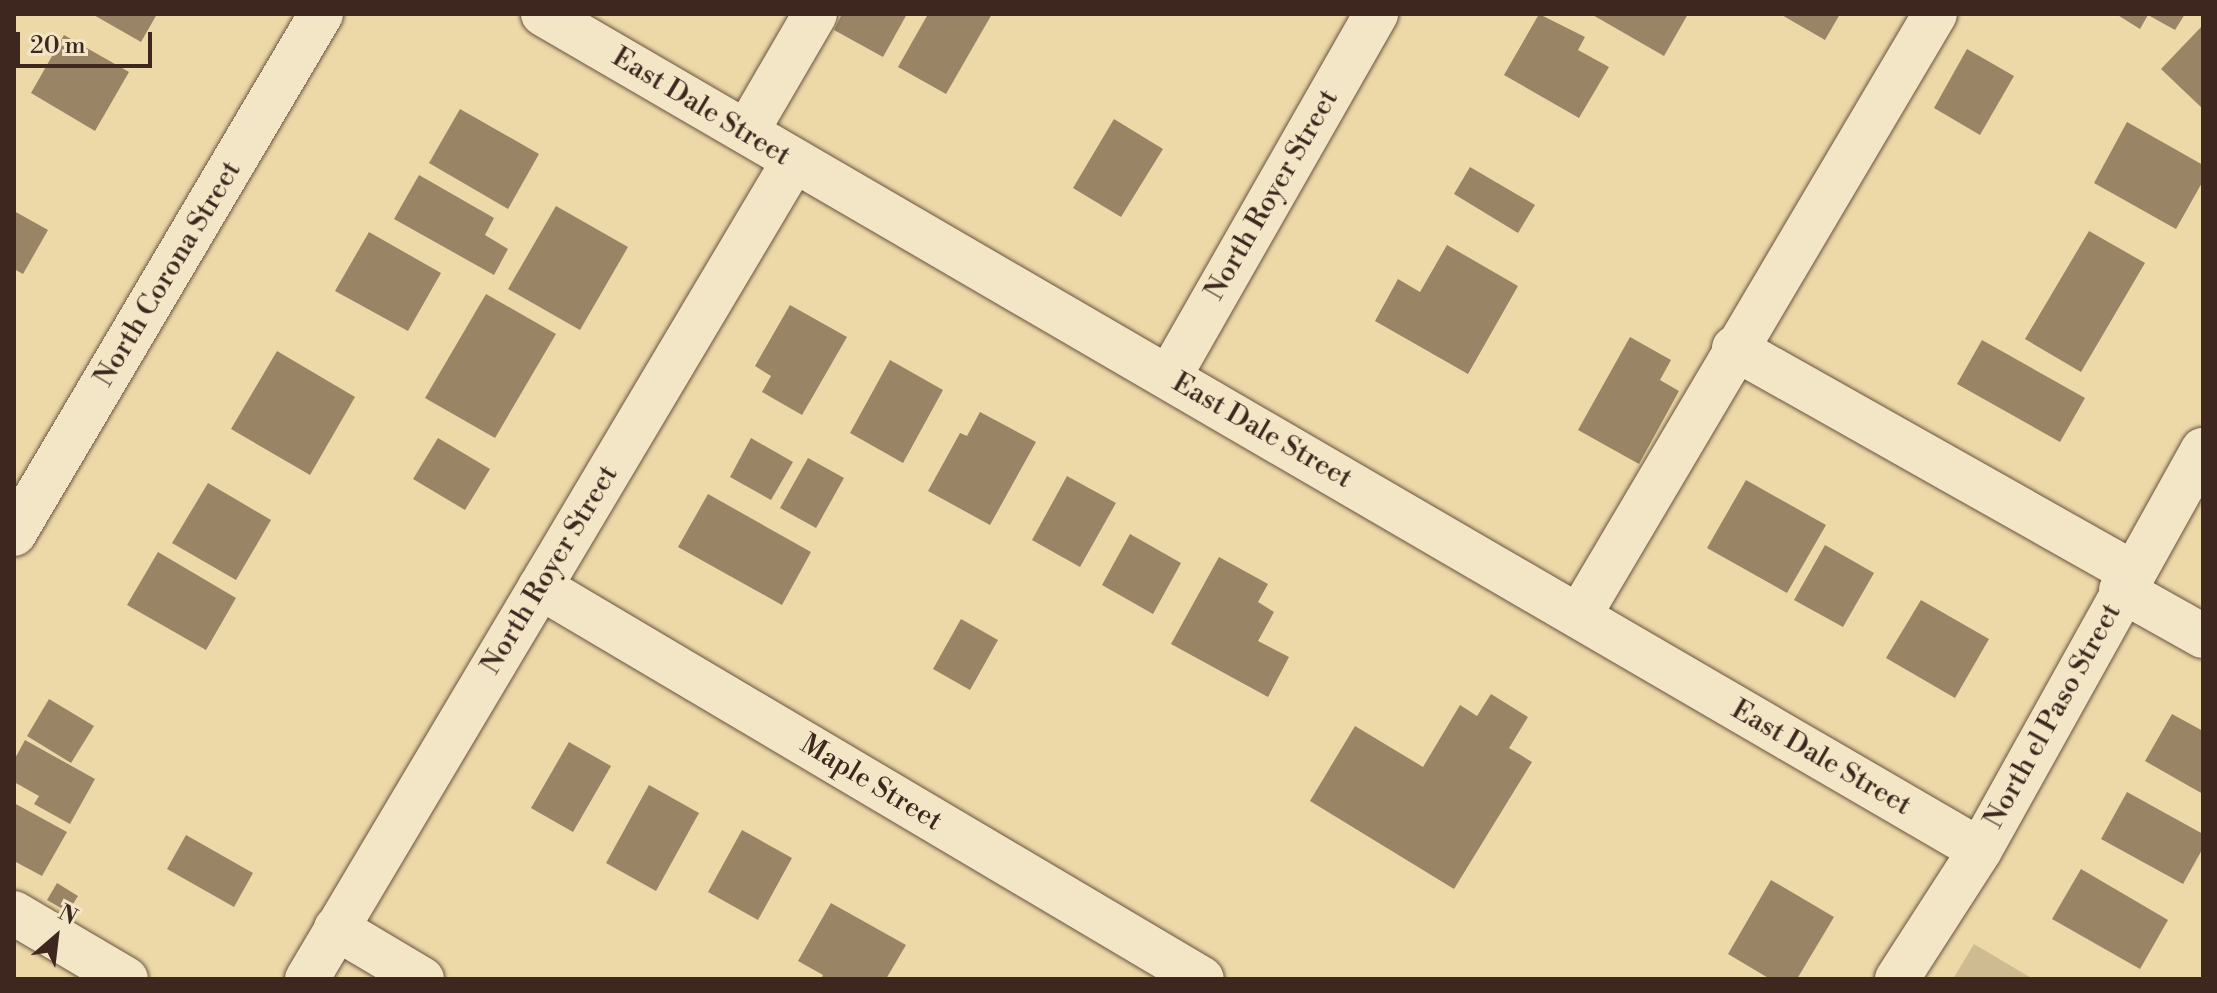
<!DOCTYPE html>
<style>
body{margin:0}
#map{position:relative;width:2217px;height:993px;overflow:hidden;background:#edd9a8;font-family:"Libre Bodoni",serif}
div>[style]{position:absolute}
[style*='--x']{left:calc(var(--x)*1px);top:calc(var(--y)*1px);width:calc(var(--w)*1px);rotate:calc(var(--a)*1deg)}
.green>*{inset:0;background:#cfbb91}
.building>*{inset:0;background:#998466}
.roads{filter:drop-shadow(0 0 2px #6a5441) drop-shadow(0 0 2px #6a5441)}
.minor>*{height:44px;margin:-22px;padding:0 22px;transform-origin:22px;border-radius:22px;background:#f3e6c6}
span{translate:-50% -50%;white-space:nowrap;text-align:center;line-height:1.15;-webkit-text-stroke:6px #f3e6c6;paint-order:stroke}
.street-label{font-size:28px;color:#3e271f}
.frame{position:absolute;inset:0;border:16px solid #3e271f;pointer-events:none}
.north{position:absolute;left:16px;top:897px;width:80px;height:80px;-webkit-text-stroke:6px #f3e6c6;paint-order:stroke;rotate:28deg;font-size:22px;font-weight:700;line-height:32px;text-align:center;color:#3e271f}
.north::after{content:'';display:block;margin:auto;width:28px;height:36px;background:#3e271f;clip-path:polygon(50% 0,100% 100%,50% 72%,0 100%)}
.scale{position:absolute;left:16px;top:32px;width:136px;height:36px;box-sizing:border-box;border:4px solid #3e271f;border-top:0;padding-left:10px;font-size:24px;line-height:28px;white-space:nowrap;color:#3e271f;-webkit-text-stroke:6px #f3e6c6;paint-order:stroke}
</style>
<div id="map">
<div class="green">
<div style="clip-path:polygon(1974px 944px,2033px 979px,1953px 979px)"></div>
</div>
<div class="building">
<div style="clip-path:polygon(92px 14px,157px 14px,141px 42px)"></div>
<div style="clip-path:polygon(842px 14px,907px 14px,883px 57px,834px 30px)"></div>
<div style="clip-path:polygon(928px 14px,992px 14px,946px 94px,898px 67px)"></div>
<div style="clip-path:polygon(1539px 14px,1585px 37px,1578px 50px,1609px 67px,1579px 118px,1504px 75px)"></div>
<div style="clip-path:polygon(1591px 14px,1688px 14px,1664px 56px)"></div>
<div style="clip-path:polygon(1780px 14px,1840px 14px,1825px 40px)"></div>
<div style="clip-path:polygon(2116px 14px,2185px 14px,2175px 30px,2148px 15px,2140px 29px)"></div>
<div style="clip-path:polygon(2203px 25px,2203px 109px,2161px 69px)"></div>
<div style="clip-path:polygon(64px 35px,129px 72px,95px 131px,31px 93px)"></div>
<div style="clip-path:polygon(1967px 49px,2014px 76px,1980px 135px,1934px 108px)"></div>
<div style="clip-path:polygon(460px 109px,539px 154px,508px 209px,429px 163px)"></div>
<div style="clip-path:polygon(1114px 119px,1163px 149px,1121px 217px,1073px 188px)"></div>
<div style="clip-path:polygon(2127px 122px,2203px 165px,2203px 181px,2176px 229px,2094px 183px)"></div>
<div style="clip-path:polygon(1470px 167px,1535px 205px,1518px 233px,1454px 194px)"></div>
<div style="clip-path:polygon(419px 175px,494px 218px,485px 235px,508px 249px,494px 275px,394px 219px)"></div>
<div style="clip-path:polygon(556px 206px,628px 247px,580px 330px,508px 289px)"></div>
<div style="clip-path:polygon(14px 211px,48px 230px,23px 274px,14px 269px)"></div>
<div style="clip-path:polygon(2089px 231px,2145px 263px,2081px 372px,2025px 339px)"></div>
<div style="clip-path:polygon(369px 232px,441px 273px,408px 331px,335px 291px)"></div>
<div style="clip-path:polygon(1447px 245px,1518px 286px,1468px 374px,1375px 321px,1398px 279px,1420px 292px)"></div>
<div style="clip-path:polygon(486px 294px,556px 334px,495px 438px,425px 398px)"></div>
<div style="clip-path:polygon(790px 305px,847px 337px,802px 415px,762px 392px,771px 376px,755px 366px)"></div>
<div style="clip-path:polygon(1630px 337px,1671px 360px,1660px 380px,1679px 391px,1639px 464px,1578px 430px)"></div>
<div style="clip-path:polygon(1982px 340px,2085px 398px,2060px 442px,1957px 384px)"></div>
<div style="clip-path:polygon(277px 351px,355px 397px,310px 475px,231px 429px)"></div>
<div style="clip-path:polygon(890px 360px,943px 390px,903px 463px,850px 433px)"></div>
<div style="clip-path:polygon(980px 412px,1036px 442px,990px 525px,928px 491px,960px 433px,967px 436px)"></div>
<div style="clip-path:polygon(438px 438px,490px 469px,465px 510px,413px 479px)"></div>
<div style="clip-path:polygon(751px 438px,793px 462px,771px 500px,730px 477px)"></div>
<div style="clip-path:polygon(808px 458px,844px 478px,816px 528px,780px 508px)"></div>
<div style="clip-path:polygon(1067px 476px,1116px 503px,1080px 567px,1032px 540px)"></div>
<div style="clip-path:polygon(1746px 480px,1826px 525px,1787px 593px,1707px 548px)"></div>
<div style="clip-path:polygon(208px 483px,271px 520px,236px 580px,172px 543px)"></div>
<div style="clip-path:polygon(708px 494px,811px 552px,782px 605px,678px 547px)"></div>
<div style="clip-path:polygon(1130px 534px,1181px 563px,1153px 614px,1102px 585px)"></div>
<div style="clip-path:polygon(1825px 545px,1874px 573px,1843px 627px,1794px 600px)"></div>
<div style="clip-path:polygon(158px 552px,236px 598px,206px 650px,127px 605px)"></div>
<div style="clip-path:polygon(1219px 557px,1268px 584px,1258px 602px,1274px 612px,1258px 641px,1289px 657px,1268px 697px,1171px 644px)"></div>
<div style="clip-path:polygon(1921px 600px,1989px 639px,1955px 698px,1886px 658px)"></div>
<div style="clip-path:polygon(961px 619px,998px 640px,970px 690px,933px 669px)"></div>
<div style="clip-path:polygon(1491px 694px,1528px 717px,1509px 748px,1532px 762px,1454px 889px,1310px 801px,1355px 726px,1423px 767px,1460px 705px,1477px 716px)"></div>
<div style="clip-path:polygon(49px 699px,94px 726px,71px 763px,27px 736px)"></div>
<div style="clip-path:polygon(2172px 714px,2203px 731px,2203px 794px,2145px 761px)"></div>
<div style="clip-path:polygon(25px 740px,95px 779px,70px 824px,34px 804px,39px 796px,14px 782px,14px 760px)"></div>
<div style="clip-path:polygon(569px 742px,611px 766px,573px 832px,531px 808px)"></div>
<div style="clip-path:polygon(649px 785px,699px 813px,656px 891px,606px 863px)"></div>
<div style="clip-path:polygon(2127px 792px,2203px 834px,2203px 848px,2183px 884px,2101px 839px)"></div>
<div style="clip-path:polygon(14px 803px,67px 832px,42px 876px,14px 861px)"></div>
<div style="clip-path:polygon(742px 830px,792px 858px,758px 920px,708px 892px)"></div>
<div style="clip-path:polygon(186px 835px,253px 873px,234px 907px,167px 869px)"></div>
<div style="clip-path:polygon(2081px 869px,2168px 920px,2140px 969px,2052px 919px)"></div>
<div style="clip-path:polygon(1771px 880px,1834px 917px,1797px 979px,1770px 979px,1728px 954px)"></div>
<div style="clip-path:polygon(57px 883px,78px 896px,68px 912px,47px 900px)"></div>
<div style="clip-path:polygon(831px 903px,906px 945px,886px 979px,821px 979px,823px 975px,798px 961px)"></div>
</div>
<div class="roads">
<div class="minor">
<div style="--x:543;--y:14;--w:1662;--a:30.19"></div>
<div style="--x:747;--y:131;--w:135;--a:-59.8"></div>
<div style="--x:1734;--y:348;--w:457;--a:29.4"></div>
<div style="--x:1169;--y:377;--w:418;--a:-60.3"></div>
<div style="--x:14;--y:534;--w:604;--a:-59.44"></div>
<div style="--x:540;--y:587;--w:769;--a:30.63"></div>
<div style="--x:2121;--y:590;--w:94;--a:29.3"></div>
<div style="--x:1579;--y:616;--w:699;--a:-59.4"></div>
<div style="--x:14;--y:913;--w:130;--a:30.5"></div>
<div style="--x:336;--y:928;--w:100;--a:30.7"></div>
<div style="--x:307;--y:979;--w:951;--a:-59.25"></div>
<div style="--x:1897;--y:979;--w:153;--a:-57.2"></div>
<div style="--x:1980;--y:850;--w:458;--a:-60.9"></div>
</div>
</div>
<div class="street-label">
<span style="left:701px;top:107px;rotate:31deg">East Dale Street</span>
<span style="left:1272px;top:195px;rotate:-60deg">North Royer Street</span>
<span style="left:168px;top:274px;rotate:-59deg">North Corona Street</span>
<span style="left:1262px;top:431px;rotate:30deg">East Dale Street</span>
<span style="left:550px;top:570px;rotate:-59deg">North Royer Street</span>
<span style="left:2053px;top:716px;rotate:-61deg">North el Paso Street</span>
<span style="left:1821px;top:758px;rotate:30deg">East Dale Street</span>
<span style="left:871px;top:783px;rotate:31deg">Maple Street</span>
</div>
<div class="frame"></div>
<div class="north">N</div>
<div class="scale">20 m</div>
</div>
